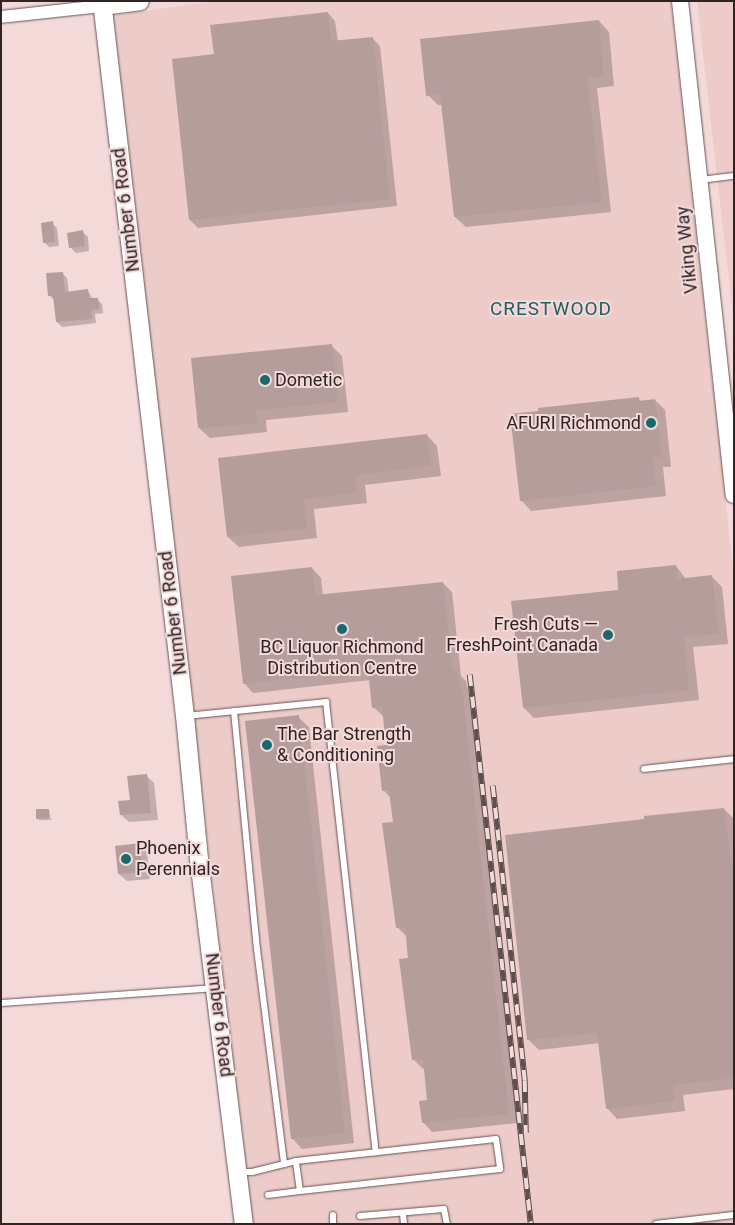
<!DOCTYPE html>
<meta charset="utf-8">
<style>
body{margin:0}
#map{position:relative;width:735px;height:1225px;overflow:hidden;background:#f3dad9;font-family:Roboto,sans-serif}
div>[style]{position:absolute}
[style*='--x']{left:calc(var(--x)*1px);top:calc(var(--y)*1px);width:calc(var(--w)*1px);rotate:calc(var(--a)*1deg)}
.built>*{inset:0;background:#eccbc9}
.shadow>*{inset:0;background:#0003}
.building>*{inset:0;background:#b59d9c}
.roads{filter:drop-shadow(0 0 1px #685352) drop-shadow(0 0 1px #685352)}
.service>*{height:6px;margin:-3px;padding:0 3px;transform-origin:3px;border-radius:3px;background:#fff}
.minor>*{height:12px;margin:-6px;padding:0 6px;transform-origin:6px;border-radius:6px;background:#fff}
.tertiary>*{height:16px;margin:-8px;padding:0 8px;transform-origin:8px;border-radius:8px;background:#fff}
.secondary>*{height:18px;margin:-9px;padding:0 9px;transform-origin:9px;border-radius:9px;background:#fff}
.rail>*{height:5.5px;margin-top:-2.75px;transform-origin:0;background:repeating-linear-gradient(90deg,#f3dad9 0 11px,#5c4f4e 0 22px);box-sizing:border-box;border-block:1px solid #5c4f4e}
.dots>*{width:14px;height:14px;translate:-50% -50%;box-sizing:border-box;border:2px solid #f3dad9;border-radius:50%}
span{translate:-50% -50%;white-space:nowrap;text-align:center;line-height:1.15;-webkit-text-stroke:4px #f3dad9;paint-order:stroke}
.street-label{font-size:18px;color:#2e2424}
.poi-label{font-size:18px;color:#2e2424}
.left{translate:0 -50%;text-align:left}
.right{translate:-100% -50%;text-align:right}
.neighbourhood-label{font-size:19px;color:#235e62;letter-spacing:1px}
.frame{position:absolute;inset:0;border:2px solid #2e2424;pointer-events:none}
</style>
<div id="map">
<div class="built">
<div style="clip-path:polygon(215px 1px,671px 1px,734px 579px,734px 1224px,253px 1224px,110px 16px)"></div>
<div style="clip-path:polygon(697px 1px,734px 1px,734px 324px)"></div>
</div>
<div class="shadow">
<div style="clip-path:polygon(328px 13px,335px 21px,338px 42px,372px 38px,380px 46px,397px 206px,198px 228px,190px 220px,215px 55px)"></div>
<div style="clip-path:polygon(599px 21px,609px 32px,614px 86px,597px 88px,611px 212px,466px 227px,455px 217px,443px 105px,438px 105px,428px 95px)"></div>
<div style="clip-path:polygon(52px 223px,57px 228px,59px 246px,49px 247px,44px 242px)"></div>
<div style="clip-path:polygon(83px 232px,88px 237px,89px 251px,76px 253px,71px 248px)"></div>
<div style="clip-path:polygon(62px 273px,67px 278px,69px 293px,88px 291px,93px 299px,97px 299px,102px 304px,103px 313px,95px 314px,96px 323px,62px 327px,57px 322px,55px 301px,50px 296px)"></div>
<div style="clip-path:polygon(332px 346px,342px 356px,348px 412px,266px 420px,267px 432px,210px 438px,199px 428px)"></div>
<div style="clip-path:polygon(638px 398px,642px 402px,655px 400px,665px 410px,671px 467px,663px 467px,666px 496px,531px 511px,521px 500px)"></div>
<div style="clip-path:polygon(427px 435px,437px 446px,441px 476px,365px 485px,367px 503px,314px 509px,317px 538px,239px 547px,228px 537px)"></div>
<div style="clip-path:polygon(676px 566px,686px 579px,712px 577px,722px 587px,728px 644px,693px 647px,699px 700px,534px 718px,524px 708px,620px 591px)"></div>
<div style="clip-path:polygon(312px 568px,321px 578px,323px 596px,443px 583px,452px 592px,461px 676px,466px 681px,472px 707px,518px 1123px,432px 1132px,423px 1122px,429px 1101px,425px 1069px,423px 1069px,413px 1059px,407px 937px,397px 927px,394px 823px,391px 798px,384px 791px,387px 747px,384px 717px,373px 707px,370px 680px,253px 693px,244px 683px)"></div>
<div style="clip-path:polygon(298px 717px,309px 727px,354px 1143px,302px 1149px,292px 1138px)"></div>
<div style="clip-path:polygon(146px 775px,154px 783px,158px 820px,129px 822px,121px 815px)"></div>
<div style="clip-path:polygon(724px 809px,734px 819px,734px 1089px,683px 1095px,685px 1111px,617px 1119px,607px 1108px,600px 1043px,539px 1050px,529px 1040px,506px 836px,646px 821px)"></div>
<div style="clip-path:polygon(49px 810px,51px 820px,39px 820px,37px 818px)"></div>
<div style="clip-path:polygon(140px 844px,147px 852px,150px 879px,127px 881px,119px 874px)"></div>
</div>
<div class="building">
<div style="clip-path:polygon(328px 12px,331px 41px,373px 37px,390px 199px,189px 220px,172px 59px,214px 54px,210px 25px)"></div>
<div style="clip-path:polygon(599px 20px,604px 76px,587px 78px,602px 202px,454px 217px,440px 94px,426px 96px,420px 39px)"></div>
<div style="clip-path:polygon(53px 221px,55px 242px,43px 243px,41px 223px)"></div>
<div style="clip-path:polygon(83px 230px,85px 246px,69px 248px,67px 233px)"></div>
<div style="clip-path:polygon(63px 272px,65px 292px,88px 289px,89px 298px,98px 298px,99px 309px,91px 310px,92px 319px,56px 322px,53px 296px,48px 296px,46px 273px)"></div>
<div style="clip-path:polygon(332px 344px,338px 402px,256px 410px,258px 423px,198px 428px,191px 358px)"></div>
<div style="clip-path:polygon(639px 397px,639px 401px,655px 399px,662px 457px,653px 457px,656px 486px,520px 501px,510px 414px,538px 411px,538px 408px)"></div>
<div style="clip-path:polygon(427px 434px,431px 466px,355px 475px,357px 493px,304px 499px,307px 528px,227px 537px,218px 458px)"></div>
<div style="clip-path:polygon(676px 565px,677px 579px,712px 575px,719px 634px,684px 637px,689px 690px,523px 708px,511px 601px,618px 590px,617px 571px)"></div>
<div style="clip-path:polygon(312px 567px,315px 595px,443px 582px,453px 671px,457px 670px,463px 696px,509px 1114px,422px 1123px,419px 1101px,427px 1100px,423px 1059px,412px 1060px,399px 959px,408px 958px,405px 927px,396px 928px,382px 823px,393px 822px,389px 791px,382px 791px,377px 746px,386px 745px,382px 707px,372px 708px,368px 671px,243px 684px,231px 576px)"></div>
<div style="clip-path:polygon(299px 715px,345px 1133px,291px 1139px,245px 721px)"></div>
<div style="clip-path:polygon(147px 774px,151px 813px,120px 815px,118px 801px,130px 800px,127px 776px)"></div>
<div style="clip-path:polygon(724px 808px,731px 864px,734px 863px,734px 1078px,673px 1085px,675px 1101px,606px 1109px,597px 1033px,527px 1040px,505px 835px,644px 819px,644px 816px)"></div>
<div style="clip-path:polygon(36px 809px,49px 809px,49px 818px,36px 819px)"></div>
<div style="clip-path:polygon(140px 843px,143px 872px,118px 874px,115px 846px)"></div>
</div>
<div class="roads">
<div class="service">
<div style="--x:700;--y:180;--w:34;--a:-7"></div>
<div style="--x:234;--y:711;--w:239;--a:84.5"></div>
<div style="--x:257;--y:949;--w:217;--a:82.8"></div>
<div style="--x:186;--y:716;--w:141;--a:-5.7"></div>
<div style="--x:326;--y:702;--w:453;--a:83.7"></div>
<div style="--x:644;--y:769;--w:91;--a:-6.3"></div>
<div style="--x:1;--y:1003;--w:213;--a:-4"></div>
<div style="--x:239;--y:1172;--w:13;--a:0"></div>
<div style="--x:252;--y:1172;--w:45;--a:-14"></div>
<div style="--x:296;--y:1161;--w:201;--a:-6.3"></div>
<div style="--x:496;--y:1139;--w:30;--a:82"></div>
<div style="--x:500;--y:1169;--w:201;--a:173.7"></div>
<div style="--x:300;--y:1191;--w:30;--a:-98"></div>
<div style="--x:268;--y:1195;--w:32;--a:-7"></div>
<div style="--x:403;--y:1213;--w:11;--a:85"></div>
<div style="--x:333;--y:1215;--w:9;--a:90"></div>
<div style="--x:360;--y:1216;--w:84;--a:-4.8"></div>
<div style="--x:444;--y:1209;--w:15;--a:79"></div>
<div style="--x:656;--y:1224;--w:79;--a:-6.6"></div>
</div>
<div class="minor">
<div style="--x:1;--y:17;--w:102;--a:-6.2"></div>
</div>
<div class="tertiary">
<div style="--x:680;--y:1;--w:497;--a:83.8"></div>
</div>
<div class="secondary">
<div style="--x:102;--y:1;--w:720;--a:83.38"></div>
<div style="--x:185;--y:716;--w:144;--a:84.4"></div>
<div style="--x:199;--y:859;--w:368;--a:83"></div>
<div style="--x:102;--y:6;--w:38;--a:-7"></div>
</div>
</div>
<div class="rail">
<div style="--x:470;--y:675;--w:552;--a:83.66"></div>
<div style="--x:493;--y:786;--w:297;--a:83.8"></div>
<div style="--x:525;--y:1081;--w:52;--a:88.9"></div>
</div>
<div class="dots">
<div style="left:265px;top:380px;background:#1b686d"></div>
<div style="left:651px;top:423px;background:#1b686d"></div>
<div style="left:342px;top:629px;background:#1b686d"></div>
<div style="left:608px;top:635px;background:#1b686d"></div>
<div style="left:267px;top:745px;background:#1b686d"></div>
<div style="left:126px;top:859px;background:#1b686d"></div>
</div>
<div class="street-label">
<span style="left:126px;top:210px;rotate:-97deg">Number 6 Road</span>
<span style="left:687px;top:250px;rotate:-96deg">Viking Way</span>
<span style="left:173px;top:613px;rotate:-97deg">Number 6 Road</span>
<span style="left:219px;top:1015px;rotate:83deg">Number 6 Road</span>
</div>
<div class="poi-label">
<span class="left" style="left:275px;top:380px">Dometic</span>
<span class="right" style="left:641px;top:423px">AFURI Richmond</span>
<span class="right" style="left:598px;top:635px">Fresh Cuts —<br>FreshPoint Canada</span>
<span style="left:342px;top:658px">BC Liquor Richmond<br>Distribution Centre</span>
<span class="left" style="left:277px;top:745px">The Bar Strength<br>&amp; Conditioning</span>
<span class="left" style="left:136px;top:859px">Phoenix<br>Perennials</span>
</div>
<div class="neighbourhood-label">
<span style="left:551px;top:309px">CRESTWOOD</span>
</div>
<div class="frame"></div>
</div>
